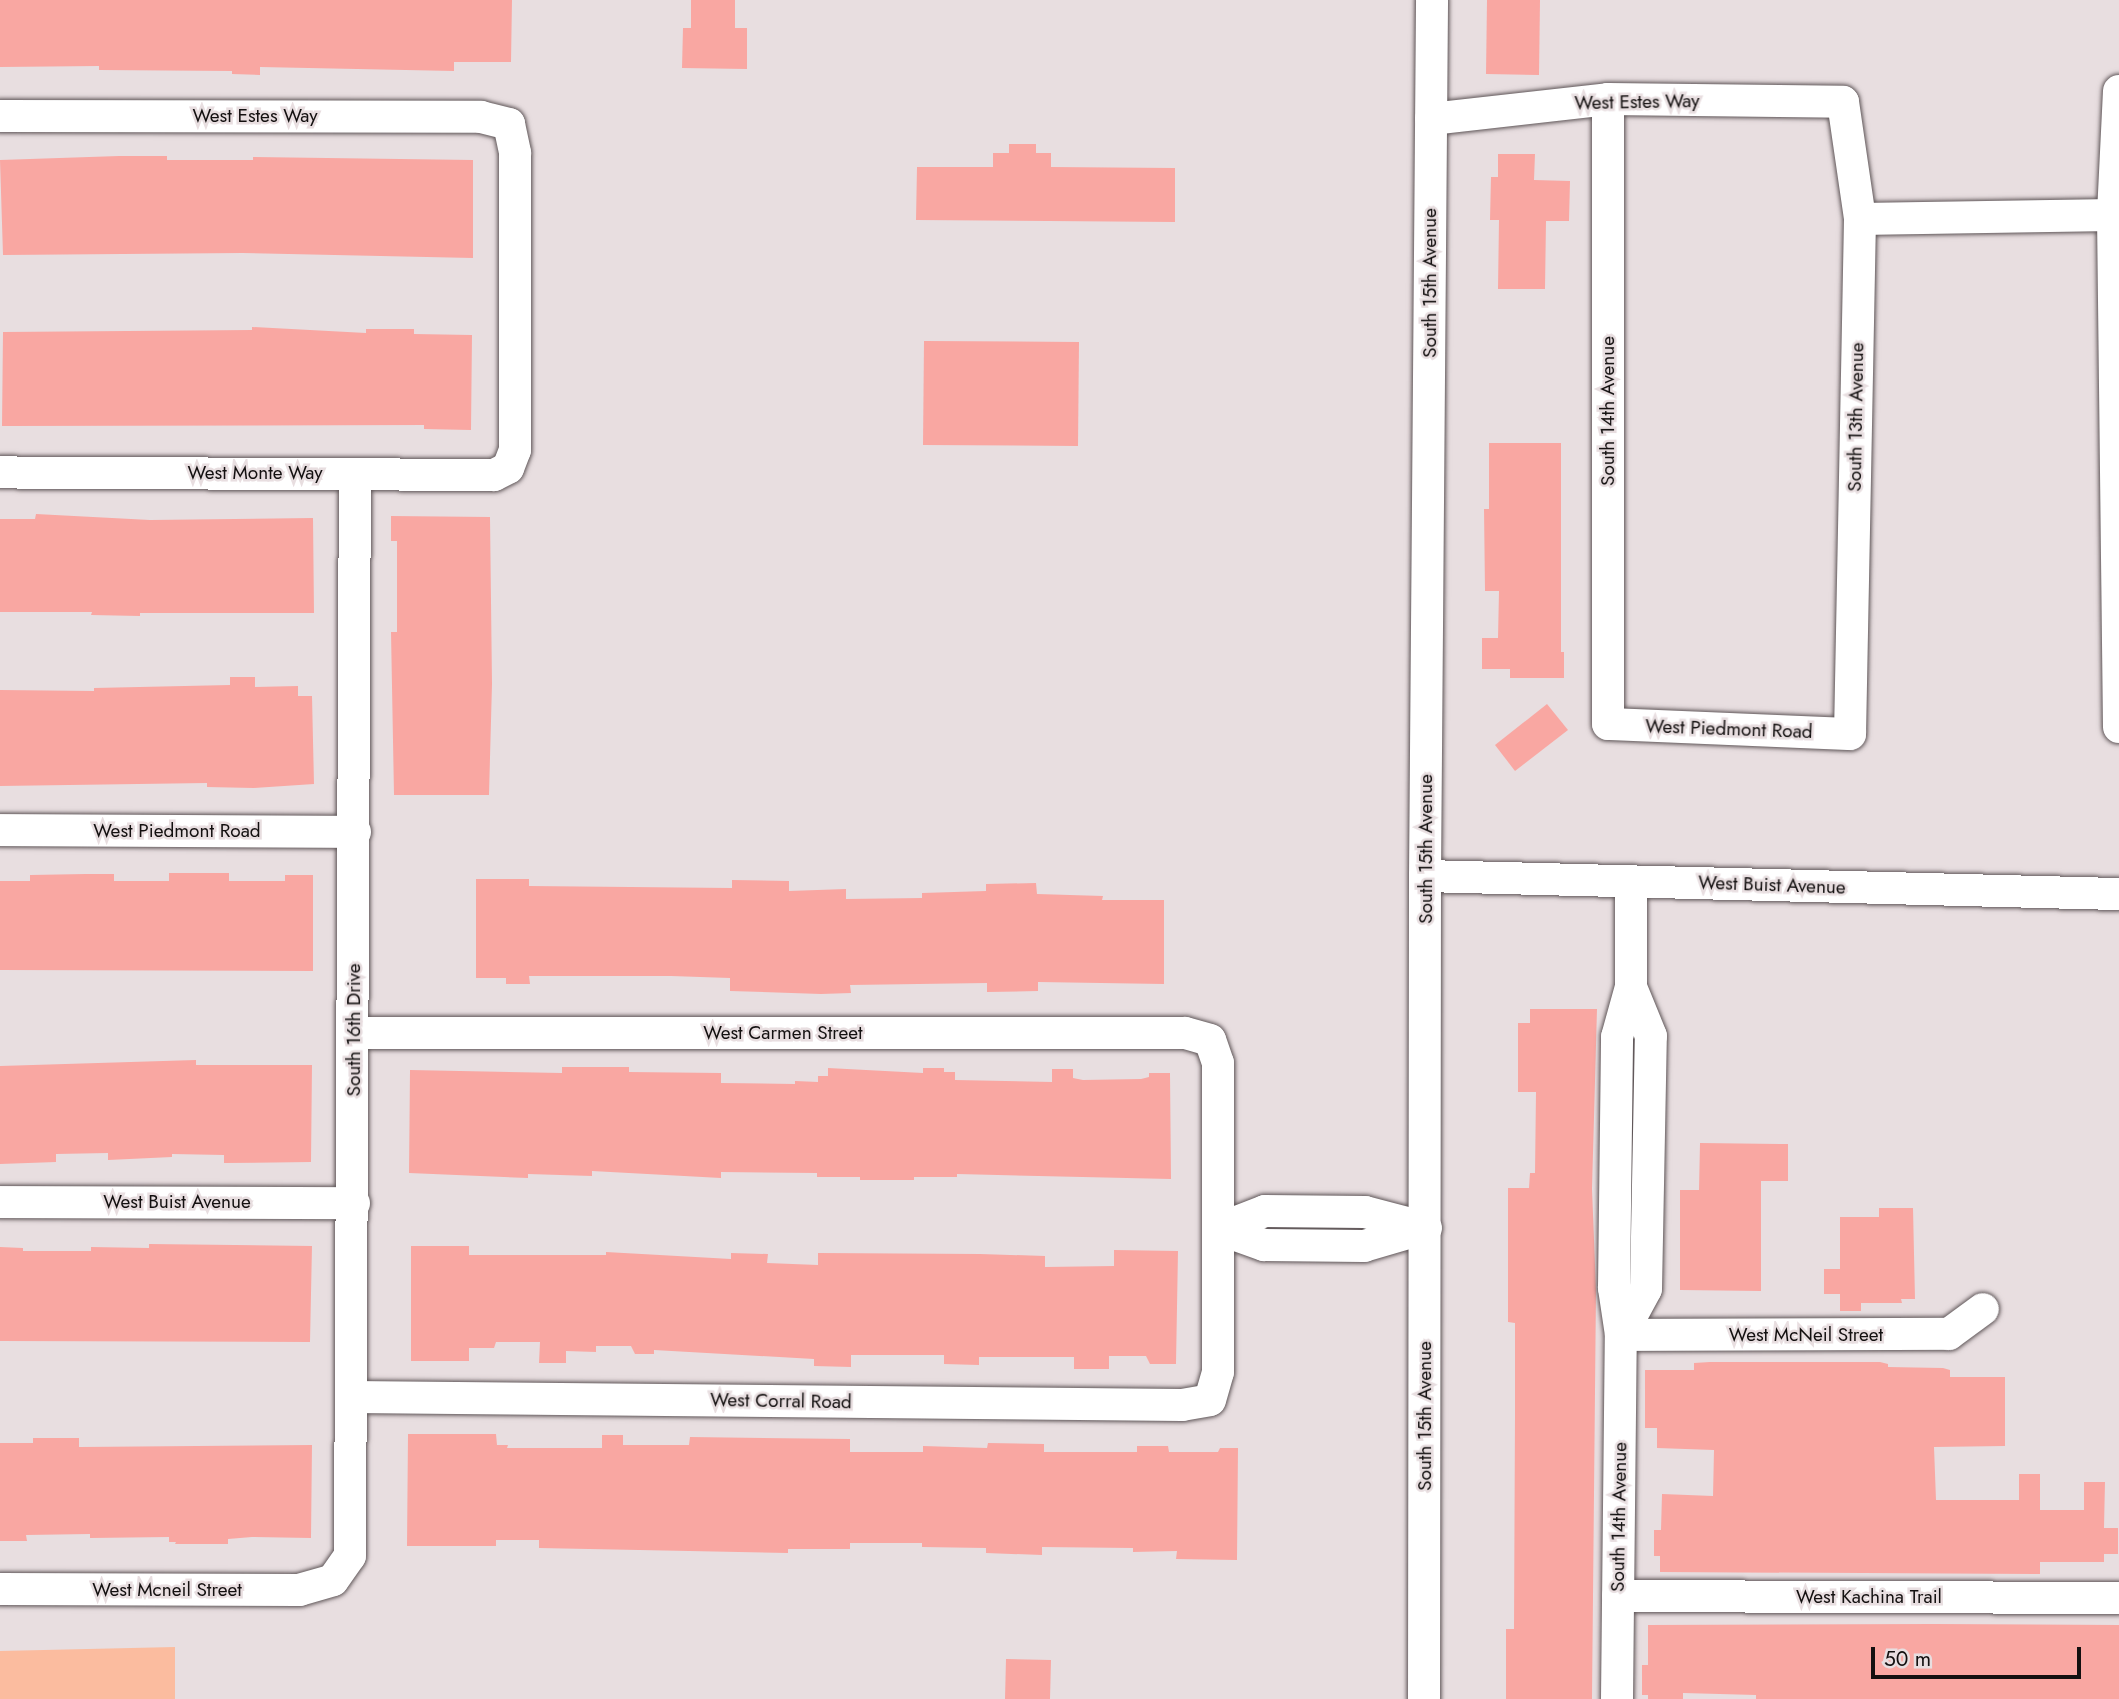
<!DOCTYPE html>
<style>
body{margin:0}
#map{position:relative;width:2119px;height:1699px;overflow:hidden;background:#e8dee0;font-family:Jost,sans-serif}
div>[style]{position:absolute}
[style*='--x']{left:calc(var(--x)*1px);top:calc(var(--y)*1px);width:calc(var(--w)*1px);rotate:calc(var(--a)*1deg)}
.green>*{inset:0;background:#fbbc9f}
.building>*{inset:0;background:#f9a7a2}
.roads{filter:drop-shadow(0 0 2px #5f5658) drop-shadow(0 0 2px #5f5658)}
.minor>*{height:32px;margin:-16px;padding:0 16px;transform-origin:16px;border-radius:16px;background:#fff}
span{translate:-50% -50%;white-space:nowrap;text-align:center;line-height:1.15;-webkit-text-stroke:5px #e8dee0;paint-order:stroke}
.street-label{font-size:19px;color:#131010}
.scale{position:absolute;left:1871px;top:1647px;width:210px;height:32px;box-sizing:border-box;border:4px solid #131010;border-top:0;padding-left:9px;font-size:21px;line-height:24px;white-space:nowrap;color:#131010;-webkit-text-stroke:5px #e8dee0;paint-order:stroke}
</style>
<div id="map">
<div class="green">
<div style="clip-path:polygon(175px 1647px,175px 1699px,0 1699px,0 1651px)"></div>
</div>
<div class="building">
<div style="clip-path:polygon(0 0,512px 0,511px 62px,454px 62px,454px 71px,260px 67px,260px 75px,232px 74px,232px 71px,99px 70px,99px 66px,0 67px)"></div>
<div style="clip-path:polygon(691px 0,735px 0,735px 28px,747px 28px,747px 69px,682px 68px,683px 28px,691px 28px)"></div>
<div style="clip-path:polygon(1487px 0,1540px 0,1539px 75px,1486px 74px)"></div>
<div style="clip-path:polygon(1009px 144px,1036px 144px,1036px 153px,1051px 153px,1051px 167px,1175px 168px,1175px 222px,916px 220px,917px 167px,993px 167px,993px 153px,1009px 153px)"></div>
<div style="clip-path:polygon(1498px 154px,1535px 154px,1534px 180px,1570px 181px,1569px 221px,1546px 221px,1545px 289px,1498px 289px,1499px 220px,1490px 220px,1491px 177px,1498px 177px)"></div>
<div style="clip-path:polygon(119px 156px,167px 156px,167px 160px,253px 160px,253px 157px,473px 160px,473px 258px,242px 253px,3px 255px,0 160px)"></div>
<div style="clip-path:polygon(252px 327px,366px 333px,366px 329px,414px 329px,414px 334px,472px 335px,471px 430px,424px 429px,424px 425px,2px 426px,3px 332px,252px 330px)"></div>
<div style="clip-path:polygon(924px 341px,1079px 342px,1078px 446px,923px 445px)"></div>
<div style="clip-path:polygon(1489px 443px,1561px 443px,1561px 652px,1564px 652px,1564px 678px,1510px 678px,1510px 669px,1482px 669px,1482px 638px,1498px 638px,1499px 591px,1485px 591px,1484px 509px,1489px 509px)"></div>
<div style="clip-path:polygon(36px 514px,150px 520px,313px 518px,314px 613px,140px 613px,140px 616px,91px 615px,92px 612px,0 612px,0 519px,35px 519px)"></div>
<div style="clip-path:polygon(391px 516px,490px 517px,492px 684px,489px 795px,394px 795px,391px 632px,397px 632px,397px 541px,391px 541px)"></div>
<div style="clip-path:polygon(230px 677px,255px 677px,255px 687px,298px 686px,298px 696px,312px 696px,314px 784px,254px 788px,207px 787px,207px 783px,0 786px,0 690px,94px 691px,94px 688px,230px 685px)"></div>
<div style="clip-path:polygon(1547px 704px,1568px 730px,1515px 771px,1495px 745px)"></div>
<div style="clip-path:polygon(169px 873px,229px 873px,229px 881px,285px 881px,285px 875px,313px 875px,313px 971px,0 970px,0 881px,30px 881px,30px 875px,86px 874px,114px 874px,114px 881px,169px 881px)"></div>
<div style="clip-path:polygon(476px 879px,529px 879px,529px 886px,732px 888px,732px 880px,789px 881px,789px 891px,846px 889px,846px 899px,922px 898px,922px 893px,986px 891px,986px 884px,1036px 883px,1037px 894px,1103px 896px,1102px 900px,1164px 900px,1164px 984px,1038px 982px,1038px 991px,987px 992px,987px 983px,850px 985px,851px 993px,821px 994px,730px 991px,730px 978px,671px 976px,529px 976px,530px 984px,506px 984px,506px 978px,476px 978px)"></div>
<div style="clip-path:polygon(1530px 1009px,1597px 1009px,1592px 1189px,1596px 1290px,1592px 1699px,1506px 1699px,1506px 1629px,1514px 1629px,1515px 1412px,1515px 1323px,1508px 1322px,1508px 1188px,1529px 1188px,1530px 1173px,1535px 1173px,1536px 1092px,1518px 1092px,1518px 1023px,1530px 1023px)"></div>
<div style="clip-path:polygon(196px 1060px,196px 1065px,312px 1065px,311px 1162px,224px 1163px,224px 1155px,172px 1154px,172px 1157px,108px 1160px,108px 1153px,56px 1154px,56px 1162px,0 1164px,0 1066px)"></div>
<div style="clip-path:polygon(562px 1067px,629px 1067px,629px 1072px,721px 1073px,721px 1083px,795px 1084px,795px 1081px,818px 1082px,818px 1076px,828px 1076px,828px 1068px,923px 1073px,923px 1068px,944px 1068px,944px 1072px,955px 1072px,955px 1080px,1052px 1082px,1052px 1069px,1073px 1069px,1073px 1078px,1083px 1080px,1141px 1079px,1149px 1077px,1149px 1073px,1170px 1073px,1171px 1179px,957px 1174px,957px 1177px,914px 1177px,914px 1180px,860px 1180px,860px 1177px,817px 1177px,817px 1173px,721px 1172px,721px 1178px,592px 1171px,592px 1176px,528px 1174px,528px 1178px,409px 1173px,410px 1070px,562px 1073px)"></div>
<div style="clip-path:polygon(1700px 1143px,1788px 1144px,1788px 1181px,1761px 1181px,1761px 1291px,1680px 1290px,1680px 1190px,1699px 1190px)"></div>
<div style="clip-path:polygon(1879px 1208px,1913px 1208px,1915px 1299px,1901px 1299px,1902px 1303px,1861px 1303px,1861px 1311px,1840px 1311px,1840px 1294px,1824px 1294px,1824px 1269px,1840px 1269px,1840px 1217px,1879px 1217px)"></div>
<div style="clip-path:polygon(149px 1244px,312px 1246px,310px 1342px,0 1341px,0 1247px,23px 1248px,23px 1251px,91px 1251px,91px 1247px,149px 1248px)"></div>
<div style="clip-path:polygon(411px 1246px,469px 1246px,469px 1255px,606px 1255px,606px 1252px,731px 1259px,731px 1253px,768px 1254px,767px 1263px,818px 1265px,818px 1253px,980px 1254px,1045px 1256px,1045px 1267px,1114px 1266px,1114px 1250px,1178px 1251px,1176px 1364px,1150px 1364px,1146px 1356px,1109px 1356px,1109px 1369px,1074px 1369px,1074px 1357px,979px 1357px,979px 1365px,944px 1364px,944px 1355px,851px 1355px,851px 1367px,814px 1366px,814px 1359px,654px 1350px,654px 1354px,635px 1354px,631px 1346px,596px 1346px,596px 1352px,566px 1351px,566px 1363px,539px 1363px,540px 1342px,496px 1342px,494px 1348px,469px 1348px,469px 1361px,411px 1361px)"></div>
<div style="clip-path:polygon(1710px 1362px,1880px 1362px,1888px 1364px,1888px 1367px,1943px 1368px,1950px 1370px,1950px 1377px,2005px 1377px,2005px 1446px,1934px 1447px,1936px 1500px,2019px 1500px,2019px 1474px,2040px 1474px,2040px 1510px,2084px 1510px,2084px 1482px,2105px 1482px,2104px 1528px,2118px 1528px,2118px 1554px,2104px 1554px,2104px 1562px,2040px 1562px,2040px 1574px,1660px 1572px,1660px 1556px,1654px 1556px,1654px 1530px,1661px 1530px,1662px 1494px,1713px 1496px,1714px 1450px,1657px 1448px,1657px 1428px,1645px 1428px,1645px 1370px,1694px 1370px,1694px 1363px)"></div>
<div style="clip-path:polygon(408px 1434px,496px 1434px,497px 1445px,508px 1445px,507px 1448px,602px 1448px,602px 1435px,623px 1435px,623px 1445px,689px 1445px,690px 1437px,850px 1439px,850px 1452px,923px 1452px,923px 1446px,987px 1448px,988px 1443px,1044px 1444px,1044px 1452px,1137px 1452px,1137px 1446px,1168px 1446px,1169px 1452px,1218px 1452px,1220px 1448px,1238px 1448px,1237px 1560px,1176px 1559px,1177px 1551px,1133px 1552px,1133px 1548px,1042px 1547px,1042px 1555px,986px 1553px,986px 1548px,922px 1547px,922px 1543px,850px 1543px,850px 1549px,788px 1549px,788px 1553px,539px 1548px,539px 1540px,496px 1540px,496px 1546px,407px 1546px)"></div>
<div style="clip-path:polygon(33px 1438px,79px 1438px,79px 1447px,312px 1445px,311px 1538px,252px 1537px,228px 1539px,228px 1544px,175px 1544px,176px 1542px,169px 1542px,169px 1537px,90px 1538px,90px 1534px,26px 1535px,27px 1541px,0 1541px,0 1443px,33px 1443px)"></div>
<div style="clip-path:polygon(1933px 1624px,2119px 1625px,2119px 1699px,1756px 1699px,1756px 1695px,1683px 1693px,1683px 1699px,1648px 1699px,1648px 1695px,1642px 1695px,1642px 1665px,1648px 1665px,1648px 1625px)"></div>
<div style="clip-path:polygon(1006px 1659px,1051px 1660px,1050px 1699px,1005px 1699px)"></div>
</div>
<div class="roads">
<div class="minor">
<div style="--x:2119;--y:91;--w:124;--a:92.8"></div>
<div style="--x:2113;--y:215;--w:512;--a:89.33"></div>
<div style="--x:0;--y:116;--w:481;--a:0.1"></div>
<div style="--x:481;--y:117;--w:29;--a:14"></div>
<div style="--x:509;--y:124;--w:30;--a:78"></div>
<div style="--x:515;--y:153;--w:297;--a:90"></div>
<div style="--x:515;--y:450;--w:19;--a:111"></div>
<div style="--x:508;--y:468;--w:16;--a:153"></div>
<div style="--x:494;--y:475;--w:494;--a:-179.7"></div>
<div style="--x:1431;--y:119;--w:178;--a:-6.4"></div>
<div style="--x:1608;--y:99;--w:235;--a:0.7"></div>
<div style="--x:1843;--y:102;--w:118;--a:81.7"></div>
<div style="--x:1860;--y:219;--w:515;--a:91.11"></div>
<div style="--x:1850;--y:734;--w:242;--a:-177.6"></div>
<div style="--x:1608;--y:724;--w:625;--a:-90"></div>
<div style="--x:1860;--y:219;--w:253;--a:-0.9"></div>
<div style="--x:0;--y:830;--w:355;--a:0.3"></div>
<div style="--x:1425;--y:876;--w:694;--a:1.49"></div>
<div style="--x:0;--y:1202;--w:354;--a:0.2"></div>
<div style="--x:1219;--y:1229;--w:49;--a:-21.4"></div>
<div style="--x:1265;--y:1211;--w:100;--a:0.6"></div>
<div style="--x:1365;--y:1212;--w:63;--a:14.7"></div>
<div style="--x:1219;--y:1229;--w:48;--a:19.6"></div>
<div style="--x:1264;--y:1245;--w:100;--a:0.6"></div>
<div style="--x:1364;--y:1246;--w:64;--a:-16.4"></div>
<div style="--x:1621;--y:1335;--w:328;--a:-0.2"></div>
<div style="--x:1949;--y:1334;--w:42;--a:-36.3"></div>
<div style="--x:1621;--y:1335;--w:52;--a:-61.5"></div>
<div style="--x:1646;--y:1289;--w:253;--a:-88.9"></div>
<div style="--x:1651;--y:1036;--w:53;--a:-112.2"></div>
<div style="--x:352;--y:1397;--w:830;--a:0.55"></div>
<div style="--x:1182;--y:1405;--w:28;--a:-10"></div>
<div style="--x:1210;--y:1400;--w:29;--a:-74"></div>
<div style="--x:1218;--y:1372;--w:309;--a:-90"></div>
<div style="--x:1218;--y:1063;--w:24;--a:-109"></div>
<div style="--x:1210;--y:1040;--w:26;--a:-164"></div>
<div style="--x:1185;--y:1033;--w:831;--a:180"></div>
<div style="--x:0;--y:1589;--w:299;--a:0.2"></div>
<div style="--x:299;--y:1590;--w:35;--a:-16"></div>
<div style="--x:333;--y:1580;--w:29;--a:-55"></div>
<div style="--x:350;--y:1556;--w:1082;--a:-89.74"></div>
<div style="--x:1618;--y:1596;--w:501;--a:0.23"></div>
<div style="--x:1424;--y:1699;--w:823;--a:-89.93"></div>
<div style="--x:1425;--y:876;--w:876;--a:-89.54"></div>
<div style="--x:1617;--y:1699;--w:364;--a:-89.4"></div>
<div style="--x:1621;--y:1335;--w:48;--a:-98.5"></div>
<div style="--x:1614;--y:1288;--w:251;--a:-89.3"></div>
<div style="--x:1617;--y:1037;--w:52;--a:-74.4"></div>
<div style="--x:1631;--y:987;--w:105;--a:-90"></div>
</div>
</div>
<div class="street-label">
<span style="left:1637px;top:102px;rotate:-1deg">West Estes Way</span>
<span style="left:255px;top:116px">West Estes Way</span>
<span style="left:1430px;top:283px;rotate:-90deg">South 15th Avenue</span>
<span style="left:1608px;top:411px;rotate:-90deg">South 14th Avenue</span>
<span style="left:1856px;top:417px;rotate:-89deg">South 13th Avenue</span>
<span style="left:255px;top:473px">West Monte Way</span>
<span style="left:1729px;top:729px;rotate:2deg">West Piedmont Road</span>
<span style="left:177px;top:831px">West Piedmont Road</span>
<span style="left:1426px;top:849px;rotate:-90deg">South 15th Avenue</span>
<span style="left:1772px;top:885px;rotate:2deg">West Buist Avenue</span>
<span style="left:354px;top:1030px;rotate:-90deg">South 16th Drive</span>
<span style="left:783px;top:1033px">West Carmen Street</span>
<span style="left:177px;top:1202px">West Buist Avenue</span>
<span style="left:1806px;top:1335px">West McNeil Street</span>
<span style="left:781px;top:1401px;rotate:1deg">West Corral Road</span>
<span style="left:1425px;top:1416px;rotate:-90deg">South 15th Avenue</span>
<span style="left:1619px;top:1517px;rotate:-89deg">South 14th Avenue</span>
<span style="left:167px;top:1590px">West Mcneil Street</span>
<span style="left:1869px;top:1597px">West Kachina Trail</span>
</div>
<div class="scale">50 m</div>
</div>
